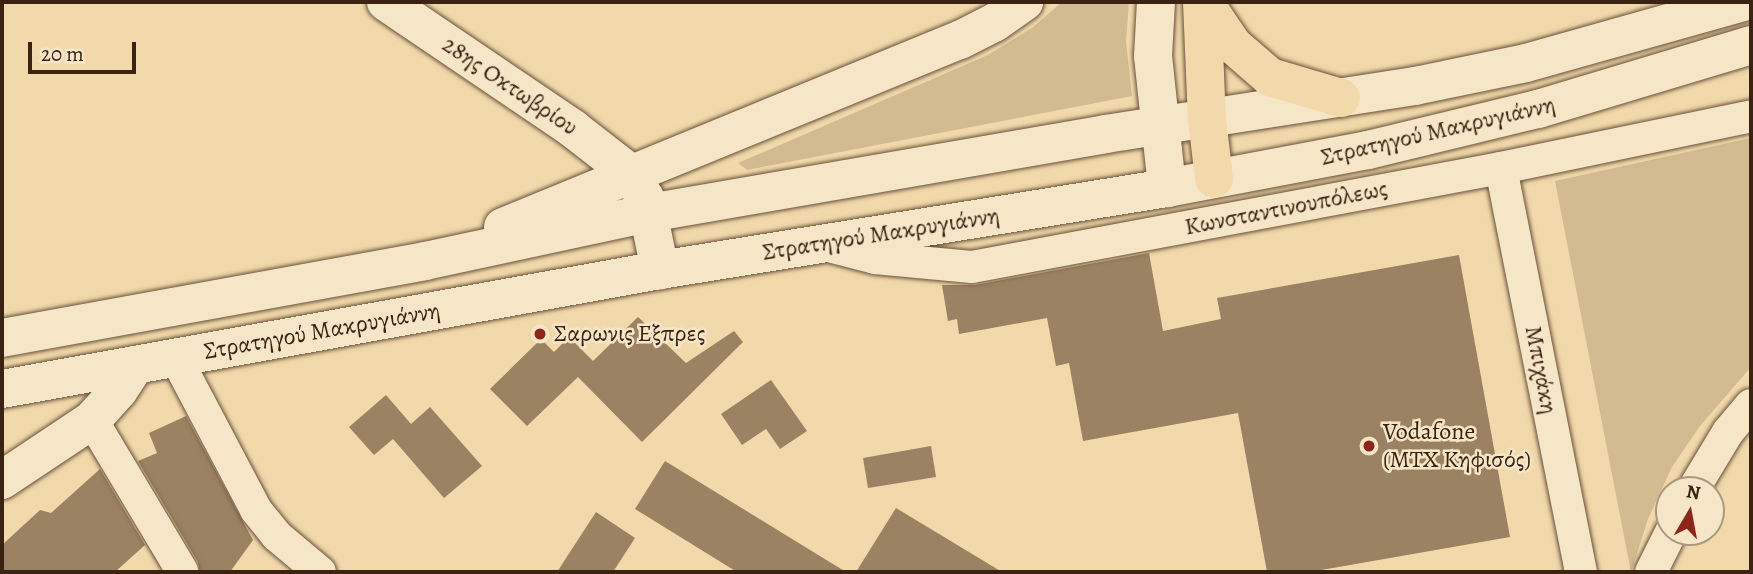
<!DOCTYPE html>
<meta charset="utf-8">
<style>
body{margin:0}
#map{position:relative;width:1753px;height:574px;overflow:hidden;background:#f1d9ab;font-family:Alegreya,serif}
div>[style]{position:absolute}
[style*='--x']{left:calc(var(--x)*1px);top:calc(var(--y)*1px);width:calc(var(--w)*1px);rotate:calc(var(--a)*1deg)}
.green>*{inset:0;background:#d2ba91}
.building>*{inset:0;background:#9a8262}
.roads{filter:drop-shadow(0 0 2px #685039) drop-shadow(0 0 2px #685039)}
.street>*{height:32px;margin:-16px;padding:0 16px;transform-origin:16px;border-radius:16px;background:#f6e6c8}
.secondary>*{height:38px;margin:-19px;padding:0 19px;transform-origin:19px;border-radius:19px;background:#f6e6c8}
.highway>*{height:38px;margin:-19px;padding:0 19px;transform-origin:19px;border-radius:19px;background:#f1d9ab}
.dots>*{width:19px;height:19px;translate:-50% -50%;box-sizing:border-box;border:4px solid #f6e6c8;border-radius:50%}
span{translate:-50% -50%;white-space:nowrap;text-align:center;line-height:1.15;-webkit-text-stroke:5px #f6e6c8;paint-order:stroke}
.street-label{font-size:24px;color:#3b2313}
.poi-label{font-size:24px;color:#3b2313}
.left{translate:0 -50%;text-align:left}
.frame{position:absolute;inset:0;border:4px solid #3b2313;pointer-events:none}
.north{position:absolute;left:1655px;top:476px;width:70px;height:70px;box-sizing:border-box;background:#f6e6c8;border:2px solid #ab9880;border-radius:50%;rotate:10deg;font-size:19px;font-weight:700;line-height:28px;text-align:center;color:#3b2313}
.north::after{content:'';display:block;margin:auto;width:24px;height:32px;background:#8f2418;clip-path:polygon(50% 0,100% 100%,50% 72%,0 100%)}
.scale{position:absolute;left:28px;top:42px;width:108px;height:32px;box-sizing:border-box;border:4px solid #3b2313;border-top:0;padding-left:9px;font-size:21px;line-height:24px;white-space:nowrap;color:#3b2313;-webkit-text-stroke:5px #f6e6c8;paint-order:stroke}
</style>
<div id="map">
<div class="green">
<div style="clip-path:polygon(1062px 2px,1129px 2px,1126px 42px,1132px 96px,747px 170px,738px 163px,988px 55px,1032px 28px)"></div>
<div style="clip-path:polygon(1751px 138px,1751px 367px,1700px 426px,1672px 467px,1648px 519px,1631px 572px,1555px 181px)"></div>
</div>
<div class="building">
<div style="clip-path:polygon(1149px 253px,1163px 331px,1221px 319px,1217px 298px,1459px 255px,1510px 537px,1310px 572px,1267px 572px,1238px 413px,1083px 441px,1069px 363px,1056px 366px,1047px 318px,959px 334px,957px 319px,948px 321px,942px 285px,975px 285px)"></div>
<div style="clip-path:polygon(638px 317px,686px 363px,734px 331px,743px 342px,642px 442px,578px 377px,527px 426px,490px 389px,541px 339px,554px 352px,569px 337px,593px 361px)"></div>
<div style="clip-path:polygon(771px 380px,807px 431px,780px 449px,766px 429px,742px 445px,721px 414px)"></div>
<div style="clip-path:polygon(386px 395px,411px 424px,430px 407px,482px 466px,444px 498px,393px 439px,374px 455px,349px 427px)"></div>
<div style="clip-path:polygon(186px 416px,253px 540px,230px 572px,200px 572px,198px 562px,138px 461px,157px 453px,149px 433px)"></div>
<div style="clip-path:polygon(931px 446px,936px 477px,868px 488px,863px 458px)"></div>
<div style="clip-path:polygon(665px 461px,846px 572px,737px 572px,635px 509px)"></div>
<div style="clip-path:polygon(100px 469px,145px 545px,115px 572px,2px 572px,2px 545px,40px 510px,51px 513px)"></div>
<div style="clip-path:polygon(896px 508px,1002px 572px,856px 572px)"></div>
<div style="clip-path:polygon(596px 512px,635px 538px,613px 572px,557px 572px)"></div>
</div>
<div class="roads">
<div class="street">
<div style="--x:1501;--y:168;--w:412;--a:78.8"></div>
<div style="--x:825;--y:245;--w:52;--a:14.6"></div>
<div style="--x:875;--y:258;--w:97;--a:5.3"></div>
<div style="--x:972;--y:267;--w:538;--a:-10.6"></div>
<div style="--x:1501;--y:168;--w:255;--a:-11.7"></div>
<div style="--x:176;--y:358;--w:172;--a:62.2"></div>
<div style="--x:256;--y:510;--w:33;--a:51"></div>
<div style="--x:277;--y:536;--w:56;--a:39.9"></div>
<div style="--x:92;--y:420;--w:176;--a:59.2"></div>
<div style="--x:1693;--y:490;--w:68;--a:-58.9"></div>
<div style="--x:1728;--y:432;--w:35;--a:-50"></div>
<div style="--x:1651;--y:572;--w:45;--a:-63.4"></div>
</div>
<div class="secondary">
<div style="--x:386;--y:2;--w:225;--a:34.1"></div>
<div style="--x:572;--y:128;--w:75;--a:37.9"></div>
<div style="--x:631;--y:174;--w:28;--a:60"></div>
<div style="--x:645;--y:198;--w:74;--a:78.2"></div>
<div style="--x:1156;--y:2;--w:54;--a:93.2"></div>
<div style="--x:1153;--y:56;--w:133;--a:83.9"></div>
<div style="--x:503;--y:227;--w:494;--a:-22.3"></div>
<div style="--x:960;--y:40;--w:38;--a:-27"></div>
<div style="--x:994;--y:23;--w:37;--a:-35"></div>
<div style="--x:2;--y:338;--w:430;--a:-10.3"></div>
<div style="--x:425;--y:261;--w:229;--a:-12.1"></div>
<div style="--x:649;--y:213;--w:463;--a:-9.8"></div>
<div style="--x:1105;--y:134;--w:314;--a:-8.8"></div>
<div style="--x:1415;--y:86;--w:113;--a:-11.7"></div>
<div style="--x:1526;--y:63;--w:225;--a:-15.7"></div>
<div style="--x:2;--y:389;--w:669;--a:-10.25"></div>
<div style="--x:660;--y:270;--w:514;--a:-9.19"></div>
<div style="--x:1167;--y:188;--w:205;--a:-10.7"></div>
<div style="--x:1368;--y:150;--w:175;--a:-13.6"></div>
<div style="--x:1538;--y:109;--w:222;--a:-16.7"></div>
<div style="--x:2;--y:480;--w:108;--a:-33.7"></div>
<div style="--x:92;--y:420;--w:40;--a:-48"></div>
<div style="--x:119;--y:390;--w:30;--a:-57"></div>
</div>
<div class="highway">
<div style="--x:1202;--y:2;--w:117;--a:87.6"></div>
<div style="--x:1207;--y:119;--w:60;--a:83.3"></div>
<div style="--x:1204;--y:2;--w:52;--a:56"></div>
<div style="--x:1233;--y:45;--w:49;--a:40.9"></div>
<div style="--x:1270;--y:77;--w:74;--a:16.5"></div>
</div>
</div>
<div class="dots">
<div style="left:540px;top:334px;background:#8f2418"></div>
<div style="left:1369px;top:446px;background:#8f2418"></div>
</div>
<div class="street-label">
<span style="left:510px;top:86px;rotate:34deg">28ης Οκτωβρίου</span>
<span style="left:1438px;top:131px;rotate:-13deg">Στρατηγού Μακρυγιάννη</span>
<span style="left:1286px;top:208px;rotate:-11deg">Κωνσταντινουπόλεως</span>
<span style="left:881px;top:234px;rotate:-9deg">Στρατηγού Μακρυγιάννη</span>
<span style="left:322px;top:331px;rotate:-10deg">Στρατηγού Μακρυγιάννη</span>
<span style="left:1541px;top:370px;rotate:79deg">Μπιχάκη</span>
</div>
<div class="poi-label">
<span class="left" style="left:554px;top:334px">Σαρωνις Εξπρες</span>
<span class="left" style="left:1383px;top:446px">Vodafone<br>(MTX Κηφισός)</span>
</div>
<div class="frame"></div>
<div class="north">N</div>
<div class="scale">20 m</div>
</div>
